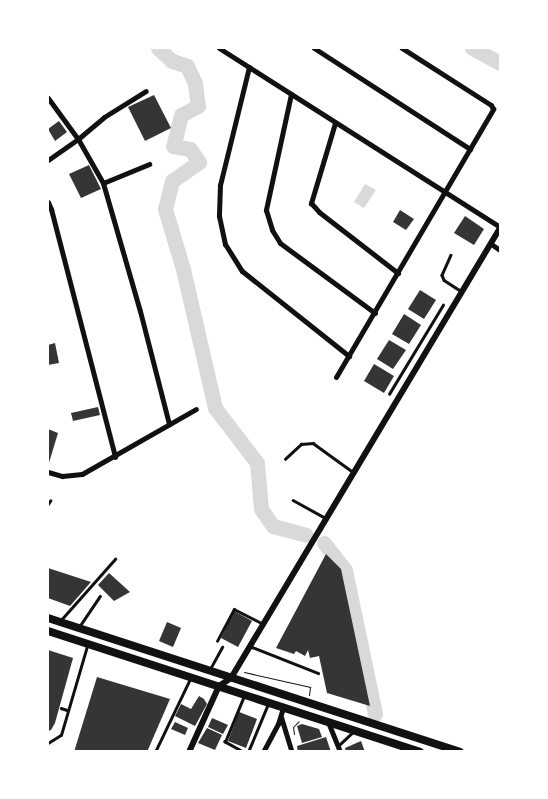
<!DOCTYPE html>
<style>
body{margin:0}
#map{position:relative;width:548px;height:799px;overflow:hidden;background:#fff;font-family:"Crimson Pro",serif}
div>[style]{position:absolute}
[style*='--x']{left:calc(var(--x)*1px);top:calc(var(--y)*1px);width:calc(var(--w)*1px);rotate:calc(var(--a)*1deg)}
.water>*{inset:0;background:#d9d9d9}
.river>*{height:15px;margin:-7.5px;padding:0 7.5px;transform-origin:7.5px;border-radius:7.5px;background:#d9d9d9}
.building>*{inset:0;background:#353535}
.path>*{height:1px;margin:-0.5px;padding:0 0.5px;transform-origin:0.5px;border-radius:0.5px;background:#111}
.service>*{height:2.5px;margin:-1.25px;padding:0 1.25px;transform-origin:1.25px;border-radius:1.25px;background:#111}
.minor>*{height:5px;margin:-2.5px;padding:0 2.5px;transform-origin:2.5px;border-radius:2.5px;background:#111}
.tertiary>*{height:6px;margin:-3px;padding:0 3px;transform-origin:3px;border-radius:3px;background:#111}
.primary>*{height:8px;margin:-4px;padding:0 4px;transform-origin:4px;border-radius:4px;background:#111}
span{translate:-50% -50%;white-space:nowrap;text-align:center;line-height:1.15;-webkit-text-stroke:5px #fff;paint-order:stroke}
.frame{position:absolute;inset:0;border:49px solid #fff;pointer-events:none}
</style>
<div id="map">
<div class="water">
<div style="clip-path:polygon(365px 184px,376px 190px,364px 208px,354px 202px)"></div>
</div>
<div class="river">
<div style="--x:158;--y:48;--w:19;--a:43"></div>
<div style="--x:172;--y:61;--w:16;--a:18"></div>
<div style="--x:187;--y:66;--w:19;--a:65"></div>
<div style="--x:195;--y:83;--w:23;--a:83"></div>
<div style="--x:198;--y:106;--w:19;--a:152"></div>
<div style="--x:181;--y:115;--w:32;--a:104"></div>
<div style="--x:173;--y:146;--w:17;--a:10"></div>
<div style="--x:190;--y:149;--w:16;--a:55"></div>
<div style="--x:199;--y:162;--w:33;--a:145"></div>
<div style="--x:172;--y:181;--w:29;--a:104"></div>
<div style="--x:165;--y:209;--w:63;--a:73.3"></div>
<div style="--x:183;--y:269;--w:143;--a:77"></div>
<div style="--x:215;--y:408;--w:69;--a:52.6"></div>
<div style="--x:257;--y:463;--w:46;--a:85"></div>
<div style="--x:261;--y:509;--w:21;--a:55"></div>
<div style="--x:273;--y:526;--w:34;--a:15"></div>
<div style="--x:472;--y:48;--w:32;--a:28"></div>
<div style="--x:324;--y:543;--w:34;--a:52"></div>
<div style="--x:345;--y:570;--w:147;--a:78.2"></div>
</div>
<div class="building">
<div style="clip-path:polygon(154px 95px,171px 128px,145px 141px,128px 107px)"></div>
<div style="clip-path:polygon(59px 121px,67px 132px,55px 141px,48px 129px)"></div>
<div style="clip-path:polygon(89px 165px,101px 189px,81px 198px,69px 174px)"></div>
<div style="clip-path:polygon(400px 210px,414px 219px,406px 230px,393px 222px)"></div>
<div style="clip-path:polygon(465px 216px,484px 229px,474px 245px,454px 233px)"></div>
<div style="clip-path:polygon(420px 290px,436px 300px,424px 319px,408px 309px)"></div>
<div style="clip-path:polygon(404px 314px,421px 325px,409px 344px,392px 334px)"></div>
<div style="clip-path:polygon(389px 340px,406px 350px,393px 369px,377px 359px)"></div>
<div style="clip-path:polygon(55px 343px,59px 363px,48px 365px,48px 345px)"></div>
<div style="clip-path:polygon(374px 364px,394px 376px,384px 393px,364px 381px)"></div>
<div style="clip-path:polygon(98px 407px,100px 415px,73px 421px,71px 413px)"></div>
<div style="clip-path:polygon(48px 429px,58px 433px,48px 466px)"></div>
<div style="clip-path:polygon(326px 554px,341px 569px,370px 706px,327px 693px,319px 656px,310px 658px,308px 650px,305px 656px,296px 651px,294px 654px,276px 648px)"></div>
<div style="clip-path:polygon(48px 568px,91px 582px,70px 606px,48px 598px)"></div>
<div style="clip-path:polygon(109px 573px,130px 592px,114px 601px,98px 585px)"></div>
<div style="clip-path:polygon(234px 611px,252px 621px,238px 647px,221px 638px)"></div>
<div style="clip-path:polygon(167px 622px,181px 628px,173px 647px,159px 641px)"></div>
<div style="clip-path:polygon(48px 650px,73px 658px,55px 723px,51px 730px,48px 731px)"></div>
<div style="clip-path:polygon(97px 677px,170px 699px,147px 752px,74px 752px)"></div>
<div style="clip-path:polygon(199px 696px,204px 699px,207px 704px,195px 726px,175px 716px,181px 704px,191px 709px)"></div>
<div style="clip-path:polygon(239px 712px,257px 719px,246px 748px,228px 741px)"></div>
<div style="clip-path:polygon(212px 718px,228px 725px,223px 734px,208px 727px)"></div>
<div style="clip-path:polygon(175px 722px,188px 728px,185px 735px,171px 729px)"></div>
<div style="clip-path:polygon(302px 724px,319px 729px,322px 737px,302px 743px,297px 726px)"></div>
<div style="clip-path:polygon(207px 728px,222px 735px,215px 750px,198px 743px)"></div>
<div style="clip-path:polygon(326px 737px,331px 752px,298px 752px,297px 746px)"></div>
<div style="clip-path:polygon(361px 741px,365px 752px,346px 752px,345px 748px)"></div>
</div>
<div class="path">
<div style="--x:244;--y:672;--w:68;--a:12.8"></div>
<div style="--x:310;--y:687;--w:8;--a:97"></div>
<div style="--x:294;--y:734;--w:7;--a:-98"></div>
<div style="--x:293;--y:727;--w:8;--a:-45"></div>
</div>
<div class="service">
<div style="--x:451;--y:255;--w:22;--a:114"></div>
<div style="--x:442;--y:275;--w:5;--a:68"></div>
<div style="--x:444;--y:280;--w:20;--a:33"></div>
<div style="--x:389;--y:394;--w:104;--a:-58.8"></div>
<div style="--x:285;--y:459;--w:22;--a:-43"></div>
<div style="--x:301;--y:444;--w:12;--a:-5"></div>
<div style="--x:313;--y:443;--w:49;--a:35.9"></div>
<div style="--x:293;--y:500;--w:37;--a:29"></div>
<div style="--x:48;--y:504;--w:4;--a:-56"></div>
<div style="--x:60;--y:621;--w:83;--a:-48.4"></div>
<div style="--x:79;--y:627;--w:37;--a:-56"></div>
<div style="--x:217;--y:641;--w:36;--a:-62"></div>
<div style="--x:234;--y:609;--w:31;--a:27"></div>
<div style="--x:252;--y:647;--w:71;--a:21.5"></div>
<div style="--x:210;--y:669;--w:25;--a:-61"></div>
<div style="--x:61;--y:708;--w:6;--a:18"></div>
<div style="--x:48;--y:743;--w:15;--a:-32"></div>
<div style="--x:61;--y:735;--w:93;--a:-73.7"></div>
<div style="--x:339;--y:745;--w:19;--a:-43"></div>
<div style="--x:155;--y:752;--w:81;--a:-64.4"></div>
<div style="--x:243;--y:752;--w:21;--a:-151"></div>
<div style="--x:225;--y:742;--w:50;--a:-67.6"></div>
<div style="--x:248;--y:752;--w:52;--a:-67.4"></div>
</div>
<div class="minor">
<div style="--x:219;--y:48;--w:333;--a:32.5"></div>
<div style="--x:314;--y:48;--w:186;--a:32.9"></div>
<div style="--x:249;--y:67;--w:122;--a:103.8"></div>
<div style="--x:220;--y:185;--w:31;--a:92"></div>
<div style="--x:219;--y:216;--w:29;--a:78"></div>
<div style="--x:225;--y:244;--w:32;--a:58"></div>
<div style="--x:242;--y:271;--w:137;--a:38.5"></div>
<div style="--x:291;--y:94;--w:119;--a:102.2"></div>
<div style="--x:266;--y:210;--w:21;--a:73"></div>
<div style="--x:272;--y:230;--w:15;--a:58"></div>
<div style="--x:280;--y:243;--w:118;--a:36.4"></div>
<div style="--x:48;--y:98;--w:51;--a:53.8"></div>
<div style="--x:78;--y:139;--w:51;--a:60.4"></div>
<div style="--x:103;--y:183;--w:133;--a:73.9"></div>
<div style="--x:140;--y:311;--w:117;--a:75.6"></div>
<div style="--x:335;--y:123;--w:84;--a:106.7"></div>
<div style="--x:311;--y:203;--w:12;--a:48"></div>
<div style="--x:319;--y:212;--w:100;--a:37.7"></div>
<div style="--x:48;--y:160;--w:37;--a:-35"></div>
<div style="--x:78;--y:139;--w:34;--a:-40"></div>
<div style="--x:104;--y:117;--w:49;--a:-31.8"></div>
<div style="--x:103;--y:183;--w:50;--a:-22.4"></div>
<div style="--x:48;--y:202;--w:8;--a:67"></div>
<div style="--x:51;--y:209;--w:256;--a:75.5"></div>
<div style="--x:491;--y:244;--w:11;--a:34"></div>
<div style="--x:336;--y:377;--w:311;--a:-59.6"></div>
<div style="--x:493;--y:109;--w:4;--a:-117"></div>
<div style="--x:491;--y:105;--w:106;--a:-147.4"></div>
<div style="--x:48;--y:472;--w:15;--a:16"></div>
<div style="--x:62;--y:476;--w:20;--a:-6"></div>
<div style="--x:82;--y:474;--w:131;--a:-29.7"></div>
<div style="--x:281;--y:717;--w:37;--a:73"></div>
<div style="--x:328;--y:722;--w:32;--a:68"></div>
<div style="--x:263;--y:752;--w:32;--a:-62"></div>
<div style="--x:278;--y:724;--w:17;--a:-73"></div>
</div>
<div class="tertiary">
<div style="--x:189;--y:752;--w:72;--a:-65.6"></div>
<div style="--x:219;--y:686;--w:14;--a:-34"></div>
<div style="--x:231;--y:678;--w:524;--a:-59.13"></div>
</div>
<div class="primary">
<div style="--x:48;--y:618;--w:433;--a:18"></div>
<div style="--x:48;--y:631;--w:391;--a:18"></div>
</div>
<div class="frame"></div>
</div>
